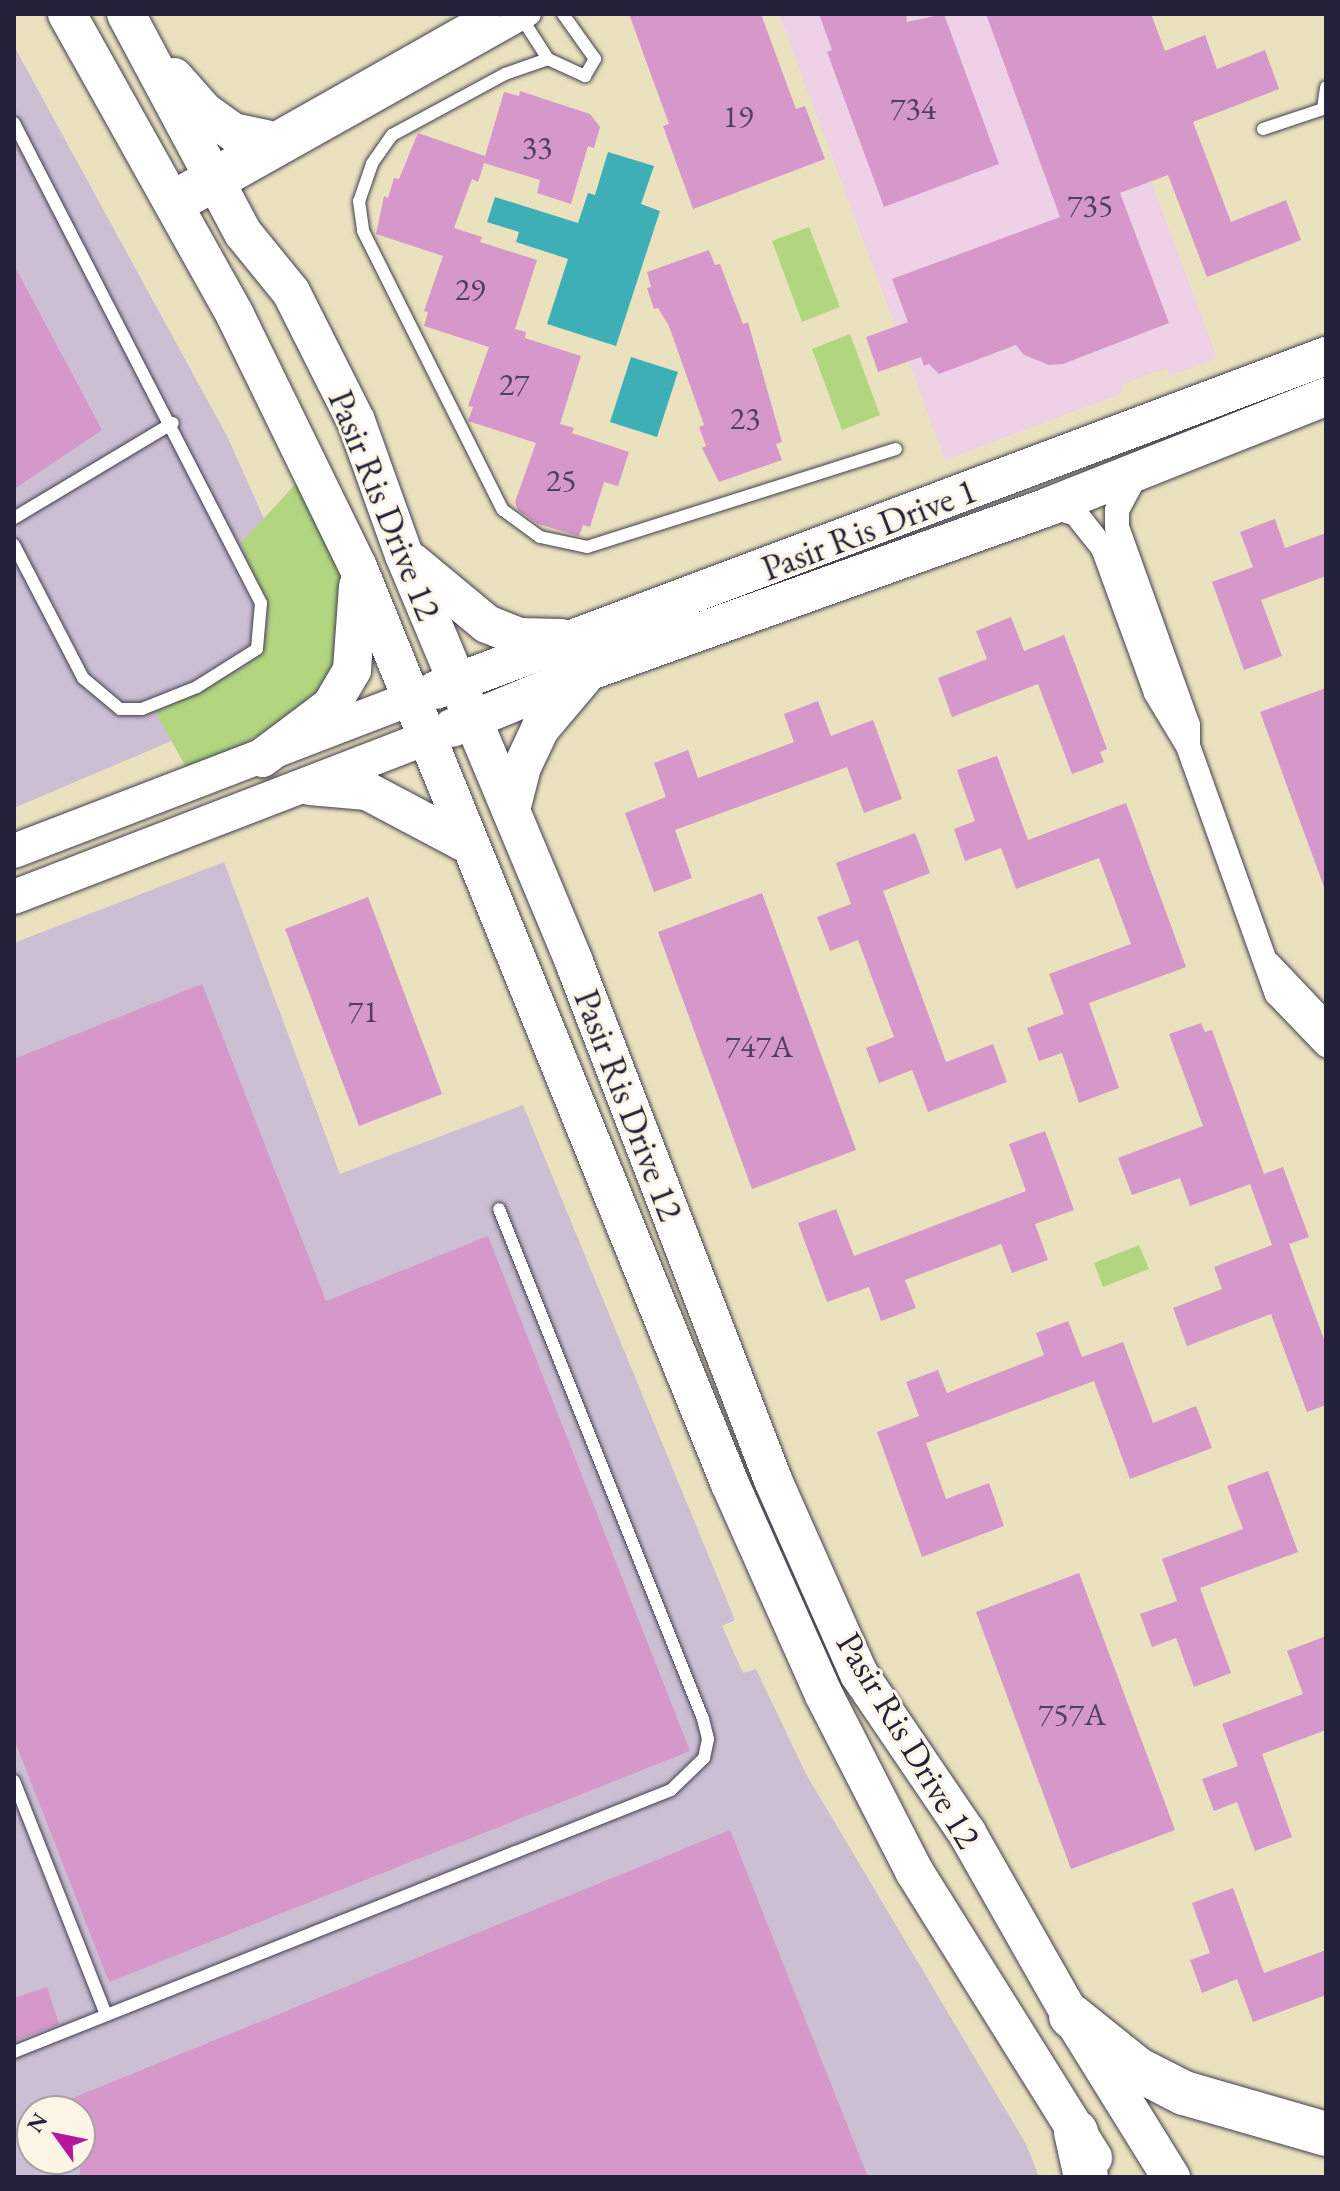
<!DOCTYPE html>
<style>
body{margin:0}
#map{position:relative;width:1340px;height:2191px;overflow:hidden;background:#eae2bf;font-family:"EB Garamond",serif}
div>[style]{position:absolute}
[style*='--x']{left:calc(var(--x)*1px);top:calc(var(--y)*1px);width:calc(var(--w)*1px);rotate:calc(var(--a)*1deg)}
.built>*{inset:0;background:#eed0e7}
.industrial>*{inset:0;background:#ccbed3}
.green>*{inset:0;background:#b2d67f}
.water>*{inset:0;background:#3eafb6}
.building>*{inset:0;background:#d698ca}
.roads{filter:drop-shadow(0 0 2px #403f4f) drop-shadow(0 0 2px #403f4f)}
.lane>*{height:12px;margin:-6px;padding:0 6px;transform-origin:6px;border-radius:6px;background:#fff}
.street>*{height:24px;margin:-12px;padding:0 12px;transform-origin:12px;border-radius:12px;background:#fff}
.secondary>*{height:34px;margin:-17px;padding:0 17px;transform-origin:17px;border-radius:17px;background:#fff}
.primary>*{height:38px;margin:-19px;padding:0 19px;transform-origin:19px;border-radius:19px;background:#fff}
.highway>*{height:44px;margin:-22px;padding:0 22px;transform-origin:22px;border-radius:22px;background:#fff}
span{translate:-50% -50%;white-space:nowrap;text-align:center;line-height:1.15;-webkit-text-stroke:6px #fcf5e5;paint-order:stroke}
.number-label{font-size:32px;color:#4f405f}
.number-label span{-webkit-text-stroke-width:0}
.street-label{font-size:36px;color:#22223b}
.frame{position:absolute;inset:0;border:16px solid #22223b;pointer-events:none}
.north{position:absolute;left:16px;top:2095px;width:80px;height:80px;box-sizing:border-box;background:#fcf5e5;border:2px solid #a5a1a1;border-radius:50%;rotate:303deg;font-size:22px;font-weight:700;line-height:32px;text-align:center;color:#22223b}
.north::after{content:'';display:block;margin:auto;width:28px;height:36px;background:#b5179e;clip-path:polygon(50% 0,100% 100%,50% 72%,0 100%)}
</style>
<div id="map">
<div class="built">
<div style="clip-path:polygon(779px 14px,1089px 14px,1217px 358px,1170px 376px,1167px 368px,1121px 385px,1123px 393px,945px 460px)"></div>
</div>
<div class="industrial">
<div style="clip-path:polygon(14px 46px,228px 438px,304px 608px,263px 702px,14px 808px)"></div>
<div style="clip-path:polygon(evenodd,224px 862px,340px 1174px,523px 1105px,735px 1620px,722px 1626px,743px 1673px,756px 1669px,806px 1774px,1026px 2144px,1039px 2177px,14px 2177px,14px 943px,224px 862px,32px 2111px,80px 2111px,80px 2159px,32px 2159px,32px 2111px)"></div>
</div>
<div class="green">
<div style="clip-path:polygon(809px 227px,840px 307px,802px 322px,772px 241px)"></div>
<div style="clip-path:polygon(850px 334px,880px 415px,842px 430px,812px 349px)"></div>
<div style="clip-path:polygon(301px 478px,351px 578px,351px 651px,324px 694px,240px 747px,188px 771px,156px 713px,247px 666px,263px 647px,269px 616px,241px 543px)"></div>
<div style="clip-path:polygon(1139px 1245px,1149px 1269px,1103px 1287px,1094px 1263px)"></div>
</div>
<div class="water">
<div style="clip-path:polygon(608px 152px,654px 166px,641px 204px,660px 211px,616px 346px,547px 324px,568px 259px,516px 242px,519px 232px,487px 222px,495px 197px,578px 223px,588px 193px,595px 195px)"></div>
<div style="clip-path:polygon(631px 357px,678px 372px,657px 437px,610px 422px)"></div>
</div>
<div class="building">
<div style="clip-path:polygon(629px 14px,761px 14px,796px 109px,805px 106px,825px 159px,693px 209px,663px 126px,669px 124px)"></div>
<div style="clip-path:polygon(819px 14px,906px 14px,907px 22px,944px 14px,999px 164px,884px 207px,827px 52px,832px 50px)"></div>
<div style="clip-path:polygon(986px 14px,1151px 14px,1165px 51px,1205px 35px,1217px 69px,1265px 50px,1279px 89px,1193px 122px,1231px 222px,1286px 200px,1301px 240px,1207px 277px,1168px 175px,1120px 193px,1169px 323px,1063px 364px,1049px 365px,1024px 355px,1016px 345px,939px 374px,929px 364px,924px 366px,921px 357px,878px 372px,866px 337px,908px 322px,892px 279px,1060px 217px)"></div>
<div style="clip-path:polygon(520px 91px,590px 114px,600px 127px,594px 148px,588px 146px,571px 204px,537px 193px,540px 180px,484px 163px,478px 182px,472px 179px,454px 228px,482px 237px,480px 242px,537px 260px,515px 329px,526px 332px,525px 338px,581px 356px,560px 424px,574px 428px,572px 433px,629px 452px,618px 486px,604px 482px,590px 527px,583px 525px,579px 536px,538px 524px,518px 510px,515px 502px,536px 443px,468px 421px,473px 407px,468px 406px,489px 347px,424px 326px,428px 312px,424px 311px,443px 256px,376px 234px,384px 196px,388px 198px,394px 178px,399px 179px,418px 133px,485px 156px,504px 92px,519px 96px)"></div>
<div style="clip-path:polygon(709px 250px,715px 265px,720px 264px,743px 324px,748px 322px,782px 442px,776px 444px,782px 460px,719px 482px,702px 448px,706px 446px,699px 427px,704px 425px,669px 326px,658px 308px,654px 309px,647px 288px,651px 287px,647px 272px)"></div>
<div style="clip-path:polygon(14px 265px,102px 430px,14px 489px)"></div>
<div style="clip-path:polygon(1275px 519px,1285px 548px,1326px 533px,1326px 576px,1261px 600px,1282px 656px,1244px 670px,1212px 582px,1253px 567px,1240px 532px)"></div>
<div style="clip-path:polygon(1011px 617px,1024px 651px,1064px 635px,1107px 749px,1100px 752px,1104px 762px,1072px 774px,1038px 684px,952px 717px,938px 678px,987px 659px,976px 631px)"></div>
<div style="clip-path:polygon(1326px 688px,1326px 886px,1324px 887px,1260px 712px)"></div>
<div style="clip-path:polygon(818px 701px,831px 736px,873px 720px,902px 799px,864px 813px,847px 767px,675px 830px,692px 878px,654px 892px,625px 813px,666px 797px,654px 763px,688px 750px,698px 778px,794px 742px,784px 714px)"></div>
<div style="clip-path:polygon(997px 756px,1028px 840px,1126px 803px,1186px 967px,1089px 1003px,1119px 1088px,1079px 1103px,1062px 1053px,1039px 1061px,1027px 1028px,1064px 1014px,1049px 974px,1131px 944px,1099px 858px,1016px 889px,1001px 848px,965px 861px,954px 829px,975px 821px,957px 770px)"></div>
<div style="clip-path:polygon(915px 833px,930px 873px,883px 891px,946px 1062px,993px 1044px,1007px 1082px,928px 1112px,912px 1070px,879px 1083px,866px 1048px,894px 1037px,858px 940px,830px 951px,817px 917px,851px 904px,836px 863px)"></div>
<div style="clip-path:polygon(762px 893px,856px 1150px,752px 1189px,658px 932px)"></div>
<div style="clip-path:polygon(368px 897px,442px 1094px,359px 1126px,285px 929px)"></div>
<div style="clip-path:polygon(202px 984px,326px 1301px,488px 1236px,690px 1751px,109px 1982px,14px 1739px,14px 1059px)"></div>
<div style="clip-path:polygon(1201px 1023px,1205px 1032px,1212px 1030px,1264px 1174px,1283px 1167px,1309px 1237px,1289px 1244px,1326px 1345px,1326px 1405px,1307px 1412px,1271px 1314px,1187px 1346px,1173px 1308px,1222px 1289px,1214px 1267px,1272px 1245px,1250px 1184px,1190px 1206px,1180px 1178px,1132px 1195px,1118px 1158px,1203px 1126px,1169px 1034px)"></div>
<div style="clip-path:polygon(1045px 1131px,1074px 1210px,1035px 1224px,1048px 1260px,1012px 1273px,1001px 1244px,905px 1280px,916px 1308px,881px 1321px,869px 1287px,827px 1302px,798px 1223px,836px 1209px,854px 1256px,1026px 1191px,1009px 1144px)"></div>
<div style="clip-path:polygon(1068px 1321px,1082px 1357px,1123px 1342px,1153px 1423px,1196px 1406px,1212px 1448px,1130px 1479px,1094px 1381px,926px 1443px,946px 1499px,989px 1483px,1004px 1526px,922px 1557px,877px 1432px,919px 1416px,906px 1382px,938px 1370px,947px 1393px,1044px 1355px,1036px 1333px)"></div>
<div style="clip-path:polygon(1268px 1471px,1298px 1552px,1200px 1588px,1231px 1673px,1194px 1687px,1176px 1638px,1152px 1647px,1140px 1614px,1177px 1601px,1162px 1559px,1243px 1529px,1227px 1486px)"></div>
<div style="clip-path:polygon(1079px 1573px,1175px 1830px,1071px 1869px,976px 1612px)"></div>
<div style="clip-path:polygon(1326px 1636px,1326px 1730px,1262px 1754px,1292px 1837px,1255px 1851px,1237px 1802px,1214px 1811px,1202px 1779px,1238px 1766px,1222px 1724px,1303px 1694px,1287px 1651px)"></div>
<div style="clip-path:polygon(730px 1830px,868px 2177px,80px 2177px,80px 2111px,41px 2111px)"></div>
<div style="clip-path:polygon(1233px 1888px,1264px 1973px,1326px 1950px,1326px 1995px,1253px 2022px,1237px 1979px,1202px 1993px,1190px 1960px,1210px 1953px,1192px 1903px)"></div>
<div style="clip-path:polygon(47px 1987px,59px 2024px,14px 2041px,14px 1998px)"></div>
</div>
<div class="roads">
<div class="lane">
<div style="--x:521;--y:17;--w:50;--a:57.3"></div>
<div style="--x:548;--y:59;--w:41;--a:24.7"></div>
<div style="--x:585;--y:76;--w:20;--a:-60"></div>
<div style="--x:595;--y:59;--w:55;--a:-125.4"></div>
<div style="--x:548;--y:59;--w:46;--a:160.8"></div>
<div style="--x:505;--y:74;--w:128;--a:151.6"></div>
<div style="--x:392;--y:135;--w:35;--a:125"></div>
<div style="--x:372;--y:164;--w:39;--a:109"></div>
<div style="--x:359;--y:201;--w:30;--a:82"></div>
<div style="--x:363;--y:231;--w:312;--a:63.4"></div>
<div style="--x:503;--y:510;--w:46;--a:36.1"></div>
<div style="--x:540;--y:537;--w:48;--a:12"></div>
<div style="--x:587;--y:547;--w:324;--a:-17.6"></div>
<div style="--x:1323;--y:109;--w:22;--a:-82"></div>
<div style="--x:14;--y:123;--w:540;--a:62.77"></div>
<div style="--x:261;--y:603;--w:46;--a:95"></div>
<div style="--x:257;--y:649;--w:71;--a:147.7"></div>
<div style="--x:197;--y:687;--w:59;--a:158.2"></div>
<div style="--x:142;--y:709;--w:22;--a:180"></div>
<div style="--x:120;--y:709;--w:48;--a:-140"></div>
<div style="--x:83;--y:678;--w:150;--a:-117.4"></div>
<div style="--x:1263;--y:129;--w:66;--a:-18.4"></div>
<div style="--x:14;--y:518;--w:185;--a:-30.9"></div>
<div style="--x:14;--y:1781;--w:251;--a:68.5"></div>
<div style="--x:14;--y:2052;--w:707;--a:-21.74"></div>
<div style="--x:671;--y:1790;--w:46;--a:-44.1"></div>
<div style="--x:704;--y:1758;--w:19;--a:-78"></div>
<div style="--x:708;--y:1739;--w:21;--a:-104"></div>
<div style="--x:703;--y:1719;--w:549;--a:-111.8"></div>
</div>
<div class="street">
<div style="--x:164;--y:197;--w:372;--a:-29.5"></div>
<div style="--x:174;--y:213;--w:407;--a:-29.3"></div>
<div style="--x:1138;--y:471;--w:44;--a:118.3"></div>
<div style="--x:1117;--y:510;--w:17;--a:90"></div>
<div style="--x:1117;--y:527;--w:210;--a:70.3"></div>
<div style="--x:1188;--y:725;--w:18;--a:90"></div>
<div style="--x:1050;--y:506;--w:27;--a:17"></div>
<div style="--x:1076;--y:514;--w:43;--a:51.5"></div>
<div style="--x:1103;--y:548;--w:154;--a:69.9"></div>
<div style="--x:1156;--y:693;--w:62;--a:58.9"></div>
<div style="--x:1188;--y:746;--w:263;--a:70.3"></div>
<div style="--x:1277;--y:994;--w:71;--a:46.1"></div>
<div style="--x:1269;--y:964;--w:83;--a:46.5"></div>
</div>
<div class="secondary">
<div style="--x:14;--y:851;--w:425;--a:-21"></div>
<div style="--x:14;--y:897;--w:443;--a:-21.1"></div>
</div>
<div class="primary">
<div style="--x:67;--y:14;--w:345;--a:60.8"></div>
<div style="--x:235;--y:315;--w:280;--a:64"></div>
<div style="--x:358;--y:567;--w:990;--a:67.92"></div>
<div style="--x:730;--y:1484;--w:231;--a:66"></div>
<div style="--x:824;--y:1695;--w:198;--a:62.9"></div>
<div style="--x:914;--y:1871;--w:338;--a:58"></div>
<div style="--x:126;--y:14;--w:248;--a:61.9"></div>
<div style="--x:243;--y:233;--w:76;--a:50.9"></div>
<div style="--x:291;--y:292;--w:144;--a:63.3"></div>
<div style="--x:356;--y:421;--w:142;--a:70.3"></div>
<div style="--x:404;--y:555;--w:441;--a:67.3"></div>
<div style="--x:574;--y:962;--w:555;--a:68.98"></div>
<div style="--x:773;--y:1480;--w:212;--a:66.1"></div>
<div style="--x:859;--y:1674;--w:192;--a:55.8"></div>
<div style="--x:967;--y:1833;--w:210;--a:60.4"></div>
<div style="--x:1071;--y:2016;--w:190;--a:58.2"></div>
<div style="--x:174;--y:77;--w:45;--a:48.6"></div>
<div style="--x:204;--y:111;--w:36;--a:36"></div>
<div style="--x:233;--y:132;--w:34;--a:12"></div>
<div style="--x:412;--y:562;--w:97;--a:39.6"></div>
<div style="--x:487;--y:624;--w:35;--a:22"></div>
<div style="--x:519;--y:637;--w:42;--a:1.4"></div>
<div style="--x:436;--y:690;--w:951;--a:-20.57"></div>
<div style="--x:452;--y:728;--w:146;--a:-22.5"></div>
<div style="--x:587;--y:672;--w:492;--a:-19.7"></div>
<div style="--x:1050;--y:506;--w:297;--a:-21.6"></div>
<div style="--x:262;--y:758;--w:86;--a:-37"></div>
<div style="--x:331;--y:706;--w:42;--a:-59.7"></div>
<div style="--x:352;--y:670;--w:84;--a:-85.9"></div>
<div style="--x:310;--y:786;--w:57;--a:5"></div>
<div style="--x:367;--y:791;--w:118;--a:27.9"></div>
<div style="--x:511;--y:810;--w:44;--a:-75.7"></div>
<div style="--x:522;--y:767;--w:42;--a:-64.7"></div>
<div style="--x:540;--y:729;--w:67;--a:-49.9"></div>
</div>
<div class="highway">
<div style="--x:1071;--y:2016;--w:85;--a:38.8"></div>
<div style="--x:1137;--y:2069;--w:53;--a:27.1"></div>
<div style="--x:1184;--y:2093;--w:148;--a:16.1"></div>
<div style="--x:1076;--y:2132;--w:46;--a:77.5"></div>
</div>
</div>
<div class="number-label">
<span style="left:913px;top:108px">734</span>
<span style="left:738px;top:116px">19</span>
<span style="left:537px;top:147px">33</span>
<span style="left:1090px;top:205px">735</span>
<span style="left:470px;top:289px">29</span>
<span style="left:514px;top:384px">27</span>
<span style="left:745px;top:418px">23</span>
<span style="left:561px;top:480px">25</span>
<span style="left:363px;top:1011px">71</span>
<span style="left:759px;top:1046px">747A</span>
<span style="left:1072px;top:1714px">757A</span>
</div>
<div class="street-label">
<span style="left:385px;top:505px;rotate:68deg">Pasir Ris Drive 12</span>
<span style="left:869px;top:529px;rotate:-21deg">Pasir Ris Drive 1</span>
<span style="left:629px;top:1105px;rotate:69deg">Pasir Ris Drive 12</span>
<span style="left:909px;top:1740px;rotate:59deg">Pasir Ris Drive 12</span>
</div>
<div class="frame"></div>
<div class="north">N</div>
</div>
